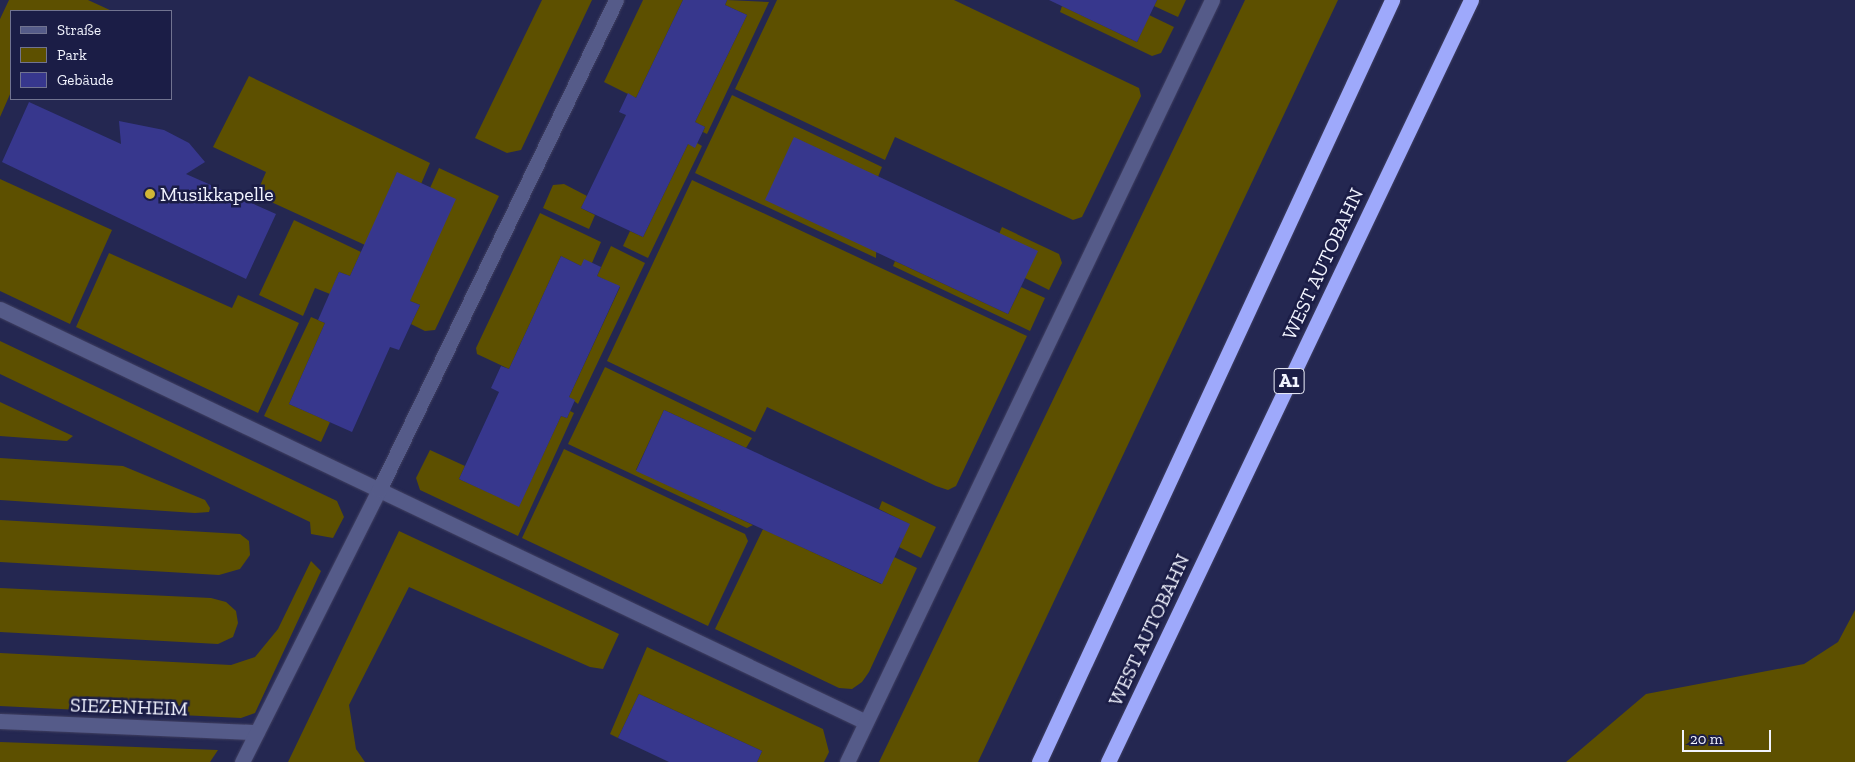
<!DOCTYPE html>
<meta charset="utf-8">
<style>
body{margin:0}
#map{position:relative;width:1855px;height:762px;overflow:hidden;background:#242751;font-family:"Zilla Slab",serif}
div>[style]{position:absolute}
[style*='--x']{left:calc(var(--x)*1px);top:calc(var(--y)*1px);width:calc(var(--w)*1px);rotate:calc(var(--a)*1deg)}
.green>*{inset:0;background:#5d5000}
.building>*{inset:0;background:#37378d}
.roads{filter:drop-shadow(0 0 1px #414061) drop-shadow(0 0 1px #414061)}
.minor>*{height:15px;margin:-7.5px;padding:0 7.5px;transform-origin:7.5px;border-radius:7.5px;background:#555b89}
.highway>*{height:15px;margin:-7.5px;padding:0 7.5px;transform-origin:7.5px;border-radius:7.5px;background:#9ea9fb}
.dots>*{width:14px;height:14px;translate:-50% -50%;box-sizing:border-box;border:2px solid #1b1d46;border-radius:50%}
span{translate:-50% -50%;white-space:nowrap;text-align:center;line-height:1.15;-webkit-text-stroke:5px #1b1d46;paint-order:stroke}
.shield-label span{padding:1px 4px;background:#1b1d46;border:1px solid;border-radius:4px;-webkit-text-stroke-width:0}
.shield-label{font-size:19px;color:#f1f3fe;font-weight:700}
.poi-label{font-size:20px;color:#f1f3fe}
.left{translate:0 -50%;text-align:left}
.street-label{font-size:20px;color:#f1f3fe}
.legend{position:absolute;left:10px;top:10px;width:162px;height:90px;box-sizing:border-box;background:#1b1d46;border:1px solid #717390;margin:0;padding:6px 9px;list-style:none;font-size:15px;color:#f1f3fe}
.legend li{display:flex;align-items:center;gap:10px;height:25px}
.legend b{width:25px;border:1px solid #717390}
.scale{position:absolute;left:1682px;top:730px;width:89px;height:22px;box-sizing:border-box;border:2px solid #f1f3fe;border-top:0;padding-left:6px;font-size:15px;line-height:18px;white-space:nowrap;color:#f1f3fe;-webkit-text-stroke:4px #1b1d46;paint-order:stroke}
</style>
<div id="map">
<div class="green">
<div style="clip-path:polygon(9px 0,88px 0,112px 11px,11px 11px,11px 92px,0 117px,0 19px)"></div>
<div style="clip-path:polygon(542px 0,592px 0,521px 150px,507px 153px,475px 138px)"></div>
<div style="clip-path:polygon(643px 0,683px 0,636px 98px,604px 82px)"></div>
<div style="clip-path:polygon(727px 0,769px 2px,707px 134px,703px 132px,705px 127px,695px 122px,747px 15px,725px 5px)"></div>
<div style="clip-path:polygon(777px 0,954px 0,1139px 88px,1141px 96px,1082px 217px,1073px 220px,895px 137px,885px 160px,735px 89px)"></div>
<div style="clip-path:polygon(1157px 0,1186px 0,1178px 17px,1154px 6px)"></div>
<div style="clip-path:polygon(1245px 0,1338px 0,978px 762px,879px 762px)"></div>
<div style="clip-path:polygon(1062px 6px,1137px 42px,1149px 15px,1174px 27px,1161px 53px,1152px 56px,1060px 12px)"></div>
<div style="clip-path:polygon(249px 76px,430px 163px,421px 184px,397px 173px,365px 245px,256px 195px,266px 172px,213px 147px)"></div>
<div style="clip-path:polygon(732px 95px,882px 167px,878px 177px,876px 258px,695px 173px)"></div>
<div style="clip-path:polygon(697px 143px,702px 146px,648px 258px,623px 246px,630px 231px,643px 237px,688px 144px)"></div>
<div style="clip-path:polygon(439px 168px,499px 196px,435px 330px,425px 331px,411px 324px,420px 305px,410px 301px,430px 188px)"></div>
<div style="clip-path:polygon(0 179px,112px 230px,70px 324px,0 291px)"></div>
<div style="clip-path:polygon(692px 180px,1027px 336px,956px 486px,948px 490px,936px 486px,767px 407px,755px 432px,607px 361px)"></div>
<div style="clip-path:polygon(564px 184px,587px 196px,581px 208px,595px 215px,589px 229px,543px 208px,553px 185px)"></div>
<div style="clip-path:polygon(540px 213px,601px 242px,592px 263px,581px 266px,561px 256px,509px 369px,477px 354px,476px 348px)"></div>
<div style="clip-path:polygon(294px 220px,361px 252px,350px 276px,339px 272px,330px 294px,315px 288px,303px 316px,259px 295px)"></div>
<div style="clip-path:polygon(1002px 227px,1059px 254px,1062px 263px,1049px 290px,1025px 278px,999px 234px)"></div>
<div style="clip-path:polygon(611px 246px,645px 263px,578px 404px,569px 397px,620px 287px,597px 276px)"></div>
<div style="clip-path:polygon(109px 253px,232px 308px,238px 295px,299px 323px,258px 413px,76px 327px)"></div>
<div style="clip-path:polygon(895px 261px,1008px 314px,1021px 287px,1045px 298px,1030px 331px,893px 266px)"></div>
<div style="clip-path:polygon(311px 317px,325px 323px,289px 404px,330px 422px,321px 442px,264px 416px)"></div>
<div style="clip-path:polygon(0 341px,337px 501px,344px 517px,333px 538px,311px 534px,310px 522px,0 374px)"></div>
<div style="clip-path:polygon(605px 367px,752px 438px,746px 448px,664px 410px,636px 470px,753px 525px,747px 528px,568px 444px)"></div>
<div style="clip-path:polygon(0 402px,73px 436px,67px 441px,0 436px)"></div>
<div style="clip-path:polygon(570px 411px,574px 413px,518px 536px,420px 490px,416px 478px,430px 450px,465px 466px,459px 479px,519px 506px,561px 416px,567px 418px)"></div>
<div style="clip-path:polygon(564px 449px,745px 534px,748px 541px,708px 626px,522px 538px)"></div>
<div style="clip-path:polygon(0 458px,123px 466px,205px 500px,210px 508px,209px 512px,195px 513px,0 500px)"></div>
<div style="clip-path:polygon(882px 501px,936px 527px,921px 558px,899px 547px,909px 524px,879px 509px)"></div>
<div style="clip-path:polygon(0 520px,240px 534px,249px 541px,250px 555px,240px 569px,219px 575px,0 562px)"></div>
<div style="clip-path:polygon(763px 529px,881px 584px,894px 557px,917px 568px,869px 672px,862px 682px,852px 689px,839px 688px,715px 629px)"></div>
<div style="clip-path:polygon(399px 531px,619px 634px,603px 669px,590px 667px,409px 587px,349px 705px,356px 749px,365px 762px,288px 762px)"></div>
<div style="clip-path:polygon(311px 561px,321px 571px,255px 713px,241px 718px,0 706px,0 653px,231px 665px,255px 657px,278px 629px)"></div>
<div style="clip-path:polygon(0 588px,211px 598px,226px 602px,236px 611px,238px 623px,233px 637px,218px 644px,0 632px)"></div>
<div style="clip-path:polygon(1855px 610px,1855px 762px,1566px 762px,1646px 694px,1804px 664px,1838px 642px)"></div>
<div style="clip-path:polygon(647px 647px,823px 729px,829px 752px,824px 762px,757px 762px,762px 751px,639px 694px,618px 738px,610px 734px)"></div>
<div style="clip-path:polygon(0 742px,218px 750px,210px 762px,0 762px)"></div>
</div>
<div class="building">
<div style="clip-path:polygon(683px 0,727px 0,725px 5px,747px 15px,695px 122px,705px 127px,695px 148px,688px 144px,643px 237px,581px 208px,626px 115px,619px 112px,628px 93px,636px 98px)"></div>
<div style="clip-path:polygon(1049px 0,1157px 0,1137px 42px)"></div>
<div style="clip-path:polygon(29px 102px,121px 144px,119px 121px,164px 130px,189px 143px,205px 162px,186px 174px,276px 214px,246px 279px,2px 162px)"></div>
<div style="clip-path:polygon(794px 137px,1038px 251px,1008px 314px,765px 200px)"></div>
<div style="clip-path:polygon(397px 172px,456px 199px,410px 301px,420px 305px,411px 324px,399px 350px,390px 347px,352px 432px,289px 404px,325px 323px,318px 320px,339px 272px,350px 276px)"></div>
<div style="clip-path:polygon(561px 256px,581px 266px,584px 259px,601px 267px,597px 276px,620px 286px,569px 397px,575px 400px,567px 418px,561px 416px,519px 507px,459px 479px,499px 392px,491px 388px,501px 366px,509px 369px)"></div>
<div style="clip-path:polygon(664px 410px,910px 524px,882px 584px,636px 471px)"></div>
<div style="clip-path:polygon(639px 694px,762px 751px,757px 762px,669px 762px,618px 738px)"></div>
</div>
<div class="roads">
<div class="minor">
<div style="--x:0;--y:309;--w:959;--a:25.5"></div>
<div style="--x:0;--y:721;--w:257;--a:2.5"></div>
<div style="--x:242;--y:762;--w:305;--a:-63.3"></div>
<div style="--x:379;--y:490;--w:544;--a:-64.19"></div>
<div style="--x:847;--y:762;--w:845;--a:-64.41"></div>
</div>
<div class="highway">
<div style="--x:1039;--y:762;--w:840;--a:-65.14"></div>
<div style="--x:1108;--y:762;--w:844;--a:-64.53"></div>
</div>
</div>
<div class="dots">
<div style="left:150px;top:194px;background:#d1b736"></div>
</div>
<div class="shield-label">
<span style="left:1289px;top:381px">A1</span>
</div>
<div class="poi-label">
<span class="left" style="left:160px;top:194px">Musikkapelle</span>
</div>
<div class="street-label">
<span style="left:1323px;top:264px;rotate:-65deg">WEST AUTOBAHN</span>
<span style="left:1149px;top:630px;rotate:-65deg">WEST AUTOBAHN</span>
<span style="left:129px;top:707px;rotate:2deg">SIEZENHEIM</span>
</div>
<ul class="legend">
<li><b style="height:6px;background:#555b89"></b>Straße</li>
<li><b style="height:14px;background:#5d5000"></b>Park</li>
<li><b style="height:14px;background:#37378d"></b>Gebäude</li>
</ul>
<div class="scale">20 m</div>
</div>
